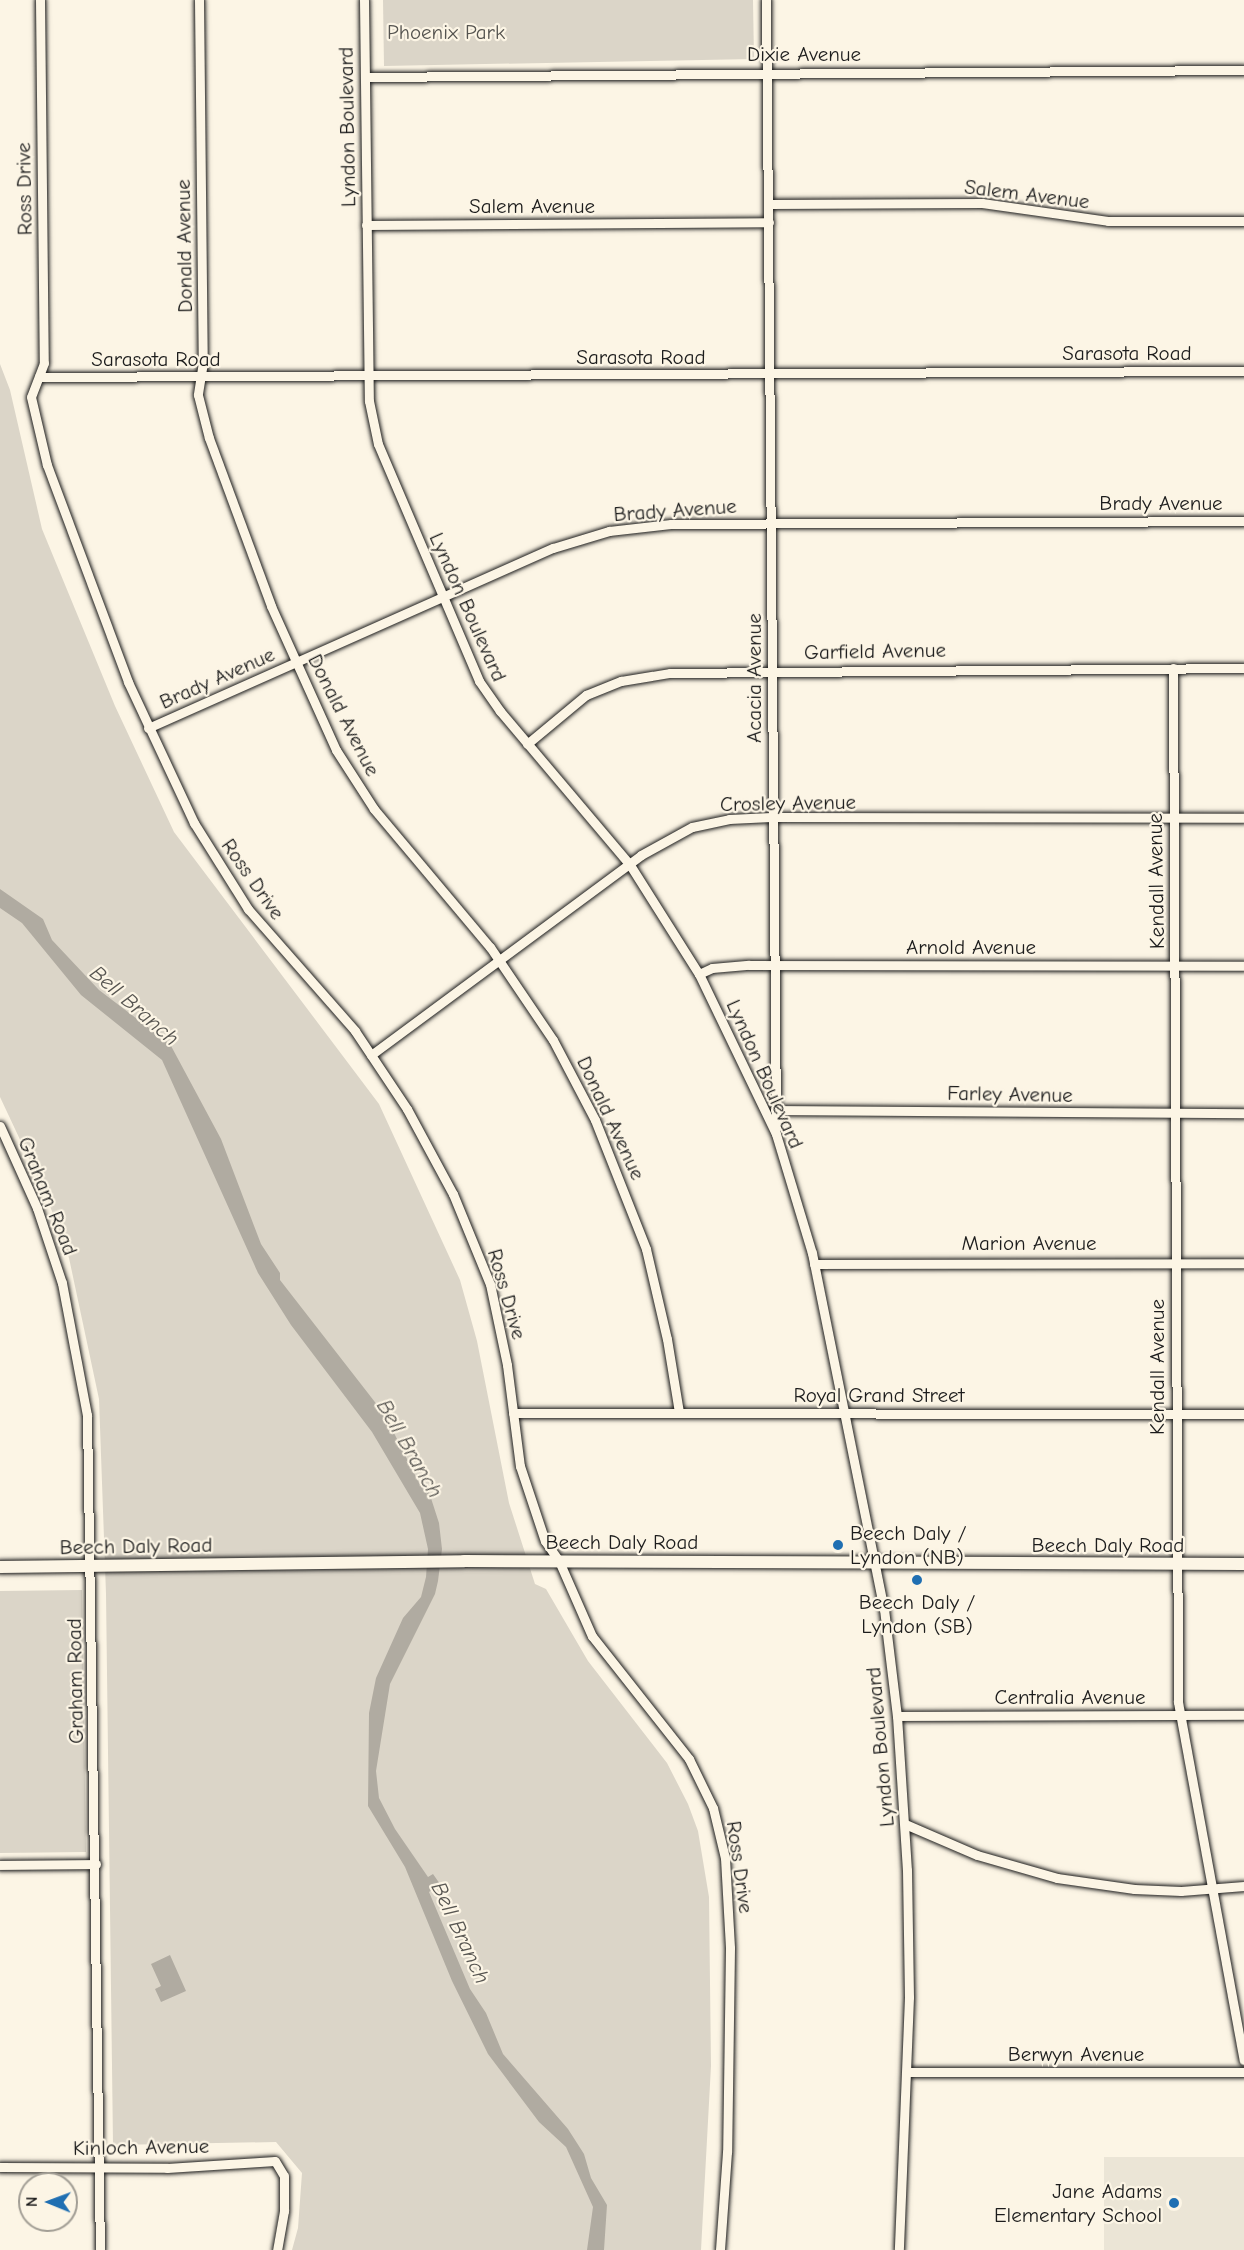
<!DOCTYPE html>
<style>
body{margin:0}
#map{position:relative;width:1244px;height:2250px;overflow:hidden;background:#fcf5e5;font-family:"Comic Neue",sans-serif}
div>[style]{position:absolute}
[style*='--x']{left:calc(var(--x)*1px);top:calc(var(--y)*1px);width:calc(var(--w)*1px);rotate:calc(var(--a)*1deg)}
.built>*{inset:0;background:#ebe5d6}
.green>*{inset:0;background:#dbd5c8}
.water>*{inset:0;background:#b0aba1}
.roads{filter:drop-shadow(0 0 2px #1c1c1c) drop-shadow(0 0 2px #1c1c1c)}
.minor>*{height:9px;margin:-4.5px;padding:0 4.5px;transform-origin:4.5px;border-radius:4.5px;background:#fcf5e5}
.major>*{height:12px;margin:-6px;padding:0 6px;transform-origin:6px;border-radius:6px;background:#fcf5e5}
.dots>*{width:16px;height:16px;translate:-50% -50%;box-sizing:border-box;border:3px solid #fcf5e5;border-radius:50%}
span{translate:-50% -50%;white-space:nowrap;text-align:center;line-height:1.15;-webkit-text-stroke:4.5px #fcf5e5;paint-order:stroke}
.park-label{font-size:21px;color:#555450}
.street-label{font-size:21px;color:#1c1c1c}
.poi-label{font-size:21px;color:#1c1c1c}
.left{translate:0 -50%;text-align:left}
.right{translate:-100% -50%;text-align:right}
.water-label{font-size:22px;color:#575551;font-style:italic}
.north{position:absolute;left:18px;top:2172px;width:60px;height:60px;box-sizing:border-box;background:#fcf5e5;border:2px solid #a29e95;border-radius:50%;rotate:271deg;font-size:16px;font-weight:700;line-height:24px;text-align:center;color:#1c1c1c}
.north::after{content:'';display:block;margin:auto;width:21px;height:27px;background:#1f6fb2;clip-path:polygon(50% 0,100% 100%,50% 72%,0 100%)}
</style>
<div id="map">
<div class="built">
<div style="clip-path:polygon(1104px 2157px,1244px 2157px,1244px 2250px,1104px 2250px)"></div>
</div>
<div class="green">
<div style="clip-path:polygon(383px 0,753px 0,754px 59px,384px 66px)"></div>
<div style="clip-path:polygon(0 364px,10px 390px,42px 529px,115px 706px,174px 832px,379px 1104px,460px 1280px,477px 1341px,509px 1503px,535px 1584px,546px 1589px,588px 1661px,667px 1763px,688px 1804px,698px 1831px,709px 1897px,711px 2066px,701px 2250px,292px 2250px,298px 2228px,302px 2173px,276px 2142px,113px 2145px,106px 1594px,99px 1399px,69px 1258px,46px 1195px,0 1097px)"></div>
<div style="clip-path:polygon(82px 1590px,86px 1852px,0 1853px,0 1591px)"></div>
</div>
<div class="water">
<div style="clip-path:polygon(0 889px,43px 919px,52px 940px,99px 990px,170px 1044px,221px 1139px,261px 1244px,280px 1273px,280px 1280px,385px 1415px,418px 1481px,429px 1492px,439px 1523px,442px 1549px,438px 1581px,435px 1594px,390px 1684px,376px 1771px,379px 1798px,395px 1829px,428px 1877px,433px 1874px,440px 1884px,429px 1892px,470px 1989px,486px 2013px,503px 2054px,568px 2129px,584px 2154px,591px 2178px,607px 2205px,604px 2250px,587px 2250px,593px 2207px,566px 2147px,539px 2122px,488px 2054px,452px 1981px,405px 1867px,368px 1806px,369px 1713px,376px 1678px,403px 1618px,421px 1597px,426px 1577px,428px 1549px,420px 1513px,372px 1432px,291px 1325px,258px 1273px,162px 1060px,81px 995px,22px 923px,0 908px)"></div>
<div style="clip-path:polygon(170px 1955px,186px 1991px,161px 2002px,155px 1989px,161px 1986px,151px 1964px)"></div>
</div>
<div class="roads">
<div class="minor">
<div style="--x:40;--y:0;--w:363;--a:89.4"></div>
<div style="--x:44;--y:363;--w:36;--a:111"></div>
<div style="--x:31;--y:397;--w:70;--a:76.8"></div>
<div style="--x:47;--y:465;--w:232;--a:69.5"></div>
<div style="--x:128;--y:682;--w:156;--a:64.9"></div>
<div style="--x:194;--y:823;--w:102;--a:57.9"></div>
<div style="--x:248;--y:909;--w:162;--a:48.7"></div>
<div style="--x:355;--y:1031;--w:94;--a:56.3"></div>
<div style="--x:407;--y:1109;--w:97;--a:61.6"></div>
<div style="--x:453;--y:1194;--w:97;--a:67.7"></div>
<div style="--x:490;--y:1284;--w:83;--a:78.1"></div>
<div style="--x:507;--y:1365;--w:102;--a:82.7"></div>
<div style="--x:520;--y:1466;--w:79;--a:71.6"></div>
<div style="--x:545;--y:1541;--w:24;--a:55"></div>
<div style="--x:559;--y:1561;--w:82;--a:66.3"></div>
<div style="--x:592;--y:1636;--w:157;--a:51.7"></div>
<div style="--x:689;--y:1759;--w:55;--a:63.9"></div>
<div style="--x:713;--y:1808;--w:51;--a:76.5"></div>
<div style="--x:725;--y:1858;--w:90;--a:86.8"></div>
<div style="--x:730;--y:1948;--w:204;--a:90.8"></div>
<div style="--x:727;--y:2152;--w:98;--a:94.1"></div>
<div style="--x:199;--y:0;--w:362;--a:89.4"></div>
<div style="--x:203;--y:362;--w:33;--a:99"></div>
<div style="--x:198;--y:395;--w:44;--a:75.7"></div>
<div style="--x:209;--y:438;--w:179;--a:69.7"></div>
<div style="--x:271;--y:606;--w:158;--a:65.7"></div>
<div style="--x:336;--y:750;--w:70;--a:57.2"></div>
<div style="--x:374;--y:809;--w:180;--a:50"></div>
<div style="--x:490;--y:947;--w:112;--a:55.9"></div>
<div style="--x:553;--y:1040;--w:90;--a:62.3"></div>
<div style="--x:595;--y:1120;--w:139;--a:68.4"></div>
<div style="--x:646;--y:1249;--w:92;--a:76.9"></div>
<div style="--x:667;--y:1339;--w:74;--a:80.7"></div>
<div style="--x:364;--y:0;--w:401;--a:89.3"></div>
<div style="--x:369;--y:401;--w:44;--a:78.2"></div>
<div style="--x:378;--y:444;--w:258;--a:66.9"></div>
<div style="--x:479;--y:681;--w:37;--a:55"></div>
<div style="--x:500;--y:711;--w:202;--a:49.8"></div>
<div style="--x:630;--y:865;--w:129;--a:57.7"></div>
<div style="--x:699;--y:974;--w:178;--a:64.3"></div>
<div style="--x:776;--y:1134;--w:124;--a:73.2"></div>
<div style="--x:812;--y:1253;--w:363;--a:78.6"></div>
<div style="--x:884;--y:1609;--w:108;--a:83.1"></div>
<div style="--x:897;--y:1716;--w:154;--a:86.3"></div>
<div style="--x:907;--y:1870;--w:127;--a:89.1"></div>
<div style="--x:909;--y:1997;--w:253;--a:92.3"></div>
<div style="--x:766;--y:0;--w:1128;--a:89.49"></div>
<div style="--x:365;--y:77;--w:879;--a:-0.46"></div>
<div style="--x:769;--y:204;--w:213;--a:-0.3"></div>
<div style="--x:982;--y:203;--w:127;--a:8.1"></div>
<div style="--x:1108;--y:221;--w:136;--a:0"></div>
<div style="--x:366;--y:225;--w:403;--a:-0.4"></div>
<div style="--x:39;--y:377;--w:1205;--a:-0.29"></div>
<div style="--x:1173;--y:668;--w:1034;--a:89.72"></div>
<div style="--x:1178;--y:1702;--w:364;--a:79.6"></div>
<div style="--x:148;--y:728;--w:443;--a:-24"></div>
<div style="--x:553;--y:548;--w:59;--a:-16.9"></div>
<div style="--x:609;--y:531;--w:62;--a:-6.4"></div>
<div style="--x:671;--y:524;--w:573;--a:-0.3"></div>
<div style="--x:527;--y:744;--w:77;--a:-39.7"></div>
<div style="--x:586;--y:695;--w:38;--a:-22"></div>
<div style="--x:621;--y:681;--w:50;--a:-9.3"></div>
<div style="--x:670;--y:673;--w:574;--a:-0.5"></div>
<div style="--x:699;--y:974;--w:14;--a:-25"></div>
<div style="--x:712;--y:968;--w:37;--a:-5"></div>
<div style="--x:749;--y:965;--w:495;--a:0.1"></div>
<div style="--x:371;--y:1055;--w:336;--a:-36.5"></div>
<div style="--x:641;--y:855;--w:58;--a:-28.8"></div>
<div style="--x:692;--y:827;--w:38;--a:-12"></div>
<div style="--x:729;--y:819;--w:42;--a:-2.7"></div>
<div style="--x:771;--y:817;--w:473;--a:0.1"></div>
<div style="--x:775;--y:1110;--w:469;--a:0.4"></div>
<div style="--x:0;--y:1126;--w:90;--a:65.7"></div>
<div style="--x:37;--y:1208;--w:79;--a:71.6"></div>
<div style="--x:62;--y:1283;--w:134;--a:79.3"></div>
<div style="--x:87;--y:1415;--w:835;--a:89.11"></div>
<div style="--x:814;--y:1264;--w:430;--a:-0.1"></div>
<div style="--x:513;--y:1413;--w:731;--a:0.08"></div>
<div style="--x:897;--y:1716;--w:347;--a:-0.2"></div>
<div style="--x:905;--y:1824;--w:78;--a:23.3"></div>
<div style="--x:977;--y:1855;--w:83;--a:16"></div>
<div style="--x:1057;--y:1878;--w:78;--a:8.1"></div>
<div style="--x:1134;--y:1889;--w:47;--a:2.4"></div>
<div style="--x:1181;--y:1891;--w:63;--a:-4.5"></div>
<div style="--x:0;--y:1865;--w:96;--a:-0.6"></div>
<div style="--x:908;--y:2072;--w:336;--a:0"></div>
<div style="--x:0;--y:2167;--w:167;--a:0.3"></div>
<div style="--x:167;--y:2168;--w:108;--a:-3.7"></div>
<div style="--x:275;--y:2161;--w:17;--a:59"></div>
<div style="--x:284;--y:2176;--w:35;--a:90"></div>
<div style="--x:284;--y:2211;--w:40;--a:100"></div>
</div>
<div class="major">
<div style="--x:0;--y:1567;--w:464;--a:-0.7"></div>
<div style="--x:464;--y:1561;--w:780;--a:0.22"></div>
</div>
</div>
<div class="dots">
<div style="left:838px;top:1545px;background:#1f6fb2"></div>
<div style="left:917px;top:1580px;background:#1f6fb2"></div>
<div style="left:1174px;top:2203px;background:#1f6fb2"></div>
</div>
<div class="park-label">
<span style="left:446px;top:32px">Phoenix Park</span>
</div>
<div class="street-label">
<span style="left:804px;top:54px">Dixie Avenue</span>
<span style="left:347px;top:127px;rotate:-91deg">Lyndon Boulevard</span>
<span style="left:24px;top:189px;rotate:-91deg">Ross Drive</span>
<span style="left:1027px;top:194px;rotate:7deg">Salem Avenue</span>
<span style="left:532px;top:206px">Salem Avenue</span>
<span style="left:184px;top:246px;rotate:-91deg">Donald Avenue</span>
<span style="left:1127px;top:353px">Sarasota Road</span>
<span style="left:641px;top:357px">Sarasota Road</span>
<span style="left:156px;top:359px">Sarasota Road</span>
<span style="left:1161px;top:503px">Brady Avenue</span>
<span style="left:675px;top:510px;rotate:-4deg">Brady Avenue</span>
<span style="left:468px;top:607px;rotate:66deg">Lyndon Boulevard</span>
<span style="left:875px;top:651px;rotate:-1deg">Garfield Avenue</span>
<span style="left:217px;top:678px;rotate:-24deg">Brady Avenue</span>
<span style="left:754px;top:678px;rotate:-90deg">Acacia Avenue</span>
<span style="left:344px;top:715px;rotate:63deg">Donald Avenue</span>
<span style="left:788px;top:803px;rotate:-1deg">Crosley Avenue</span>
<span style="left:253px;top:879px;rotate:55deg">Ross Drive</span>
<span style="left:1156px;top:881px;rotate:-91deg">Kendall Avenue</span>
<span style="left:971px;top:947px">Arnold Avenue</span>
<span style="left:765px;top:1074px;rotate:66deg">Lyndon Boulevard</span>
<span style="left:1010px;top:1094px;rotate:1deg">Farley Avenue</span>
<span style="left:611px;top:1118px;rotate:65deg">Donald Avenue</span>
<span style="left:48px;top:1196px;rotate:68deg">Graham Road</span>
<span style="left:1029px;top:1243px">Marion Avenue</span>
<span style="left:507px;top:1294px;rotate:74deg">Ross Drive</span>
<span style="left:1157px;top:1367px;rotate:-90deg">Kendall Avenue</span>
<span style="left:879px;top:1395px">Royal Grand Street</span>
<span style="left:622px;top:1542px">Beech Daly Road</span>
<span style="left:1108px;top:1545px">Beech Daly Road</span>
<span style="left:136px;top:1546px;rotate:-1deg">Beech Daly Road</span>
<span style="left:75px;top:1681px;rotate:-91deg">Graham Road</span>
<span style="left:1070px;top:1697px">Centralia Avenue</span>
<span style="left:880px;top:1747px;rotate:-95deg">Lyndon Boulevard</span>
<span style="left:740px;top:1867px;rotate:82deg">Ross Drive</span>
<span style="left:1076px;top:2054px">Berwyn Avenue</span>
<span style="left:141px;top:2147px;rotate:-1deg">Kinloch Avenue</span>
</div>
<div class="poi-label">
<span class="left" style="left:850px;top:1545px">Beech Daly /<br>Lyndon (NB)</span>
<span style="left:917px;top:1614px">Beech Daly /<br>Lyndon (SB)</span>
<span class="right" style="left:1162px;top:2203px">Jane Adams<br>Elementary School</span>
</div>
<div class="water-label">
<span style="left:134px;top:1006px;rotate:41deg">Bell Branch</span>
<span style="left:409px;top:1449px;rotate:60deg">Bell Branch</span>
<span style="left:460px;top:1933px;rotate:65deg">Bell Branch</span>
</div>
<div class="north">N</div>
</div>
